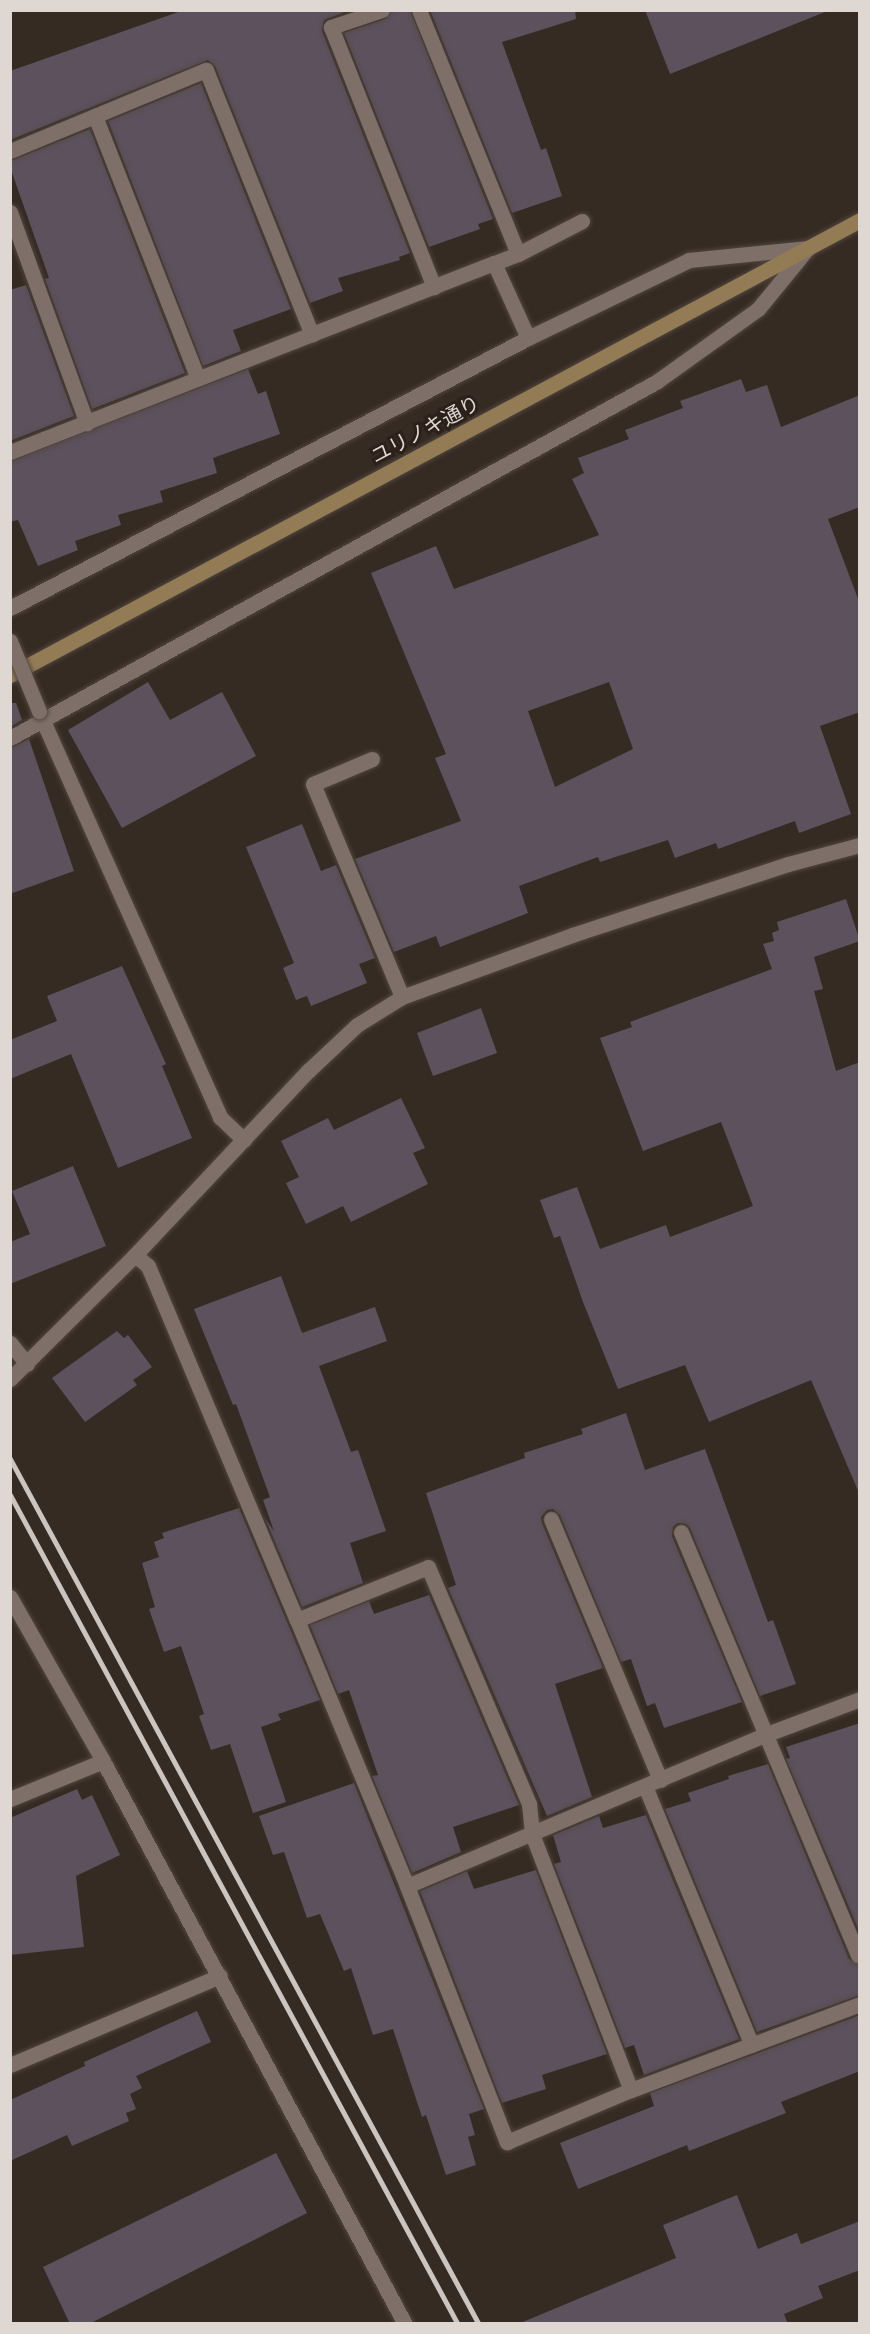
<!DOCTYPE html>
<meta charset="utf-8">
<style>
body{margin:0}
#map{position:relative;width:870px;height:2334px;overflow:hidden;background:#362b23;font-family:"Asap Condensed","Noto Sans JP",sans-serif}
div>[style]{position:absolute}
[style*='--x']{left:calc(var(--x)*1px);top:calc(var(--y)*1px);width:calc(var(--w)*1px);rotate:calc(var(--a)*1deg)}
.building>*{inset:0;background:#5c515c}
.roads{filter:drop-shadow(0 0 2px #50463f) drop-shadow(0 0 2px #50463f)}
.lane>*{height:15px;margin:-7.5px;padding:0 7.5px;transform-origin:7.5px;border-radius:7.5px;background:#7e7068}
.street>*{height:15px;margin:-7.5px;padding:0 7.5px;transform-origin:7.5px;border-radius:7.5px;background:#7e7068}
.secondary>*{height:15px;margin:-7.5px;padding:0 7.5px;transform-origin:7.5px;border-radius:7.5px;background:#937c55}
.rail>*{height:4.5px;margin:-2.25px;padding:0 2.25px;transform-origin:2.25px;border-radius:2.25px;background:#ccc4be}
.bridges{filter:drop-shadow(0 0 2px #50463f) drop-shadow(0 0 2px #50463f)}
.street-bridge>*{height:15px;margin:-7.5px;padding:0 7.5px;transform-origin:7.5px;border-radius:7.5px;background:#7e7068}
span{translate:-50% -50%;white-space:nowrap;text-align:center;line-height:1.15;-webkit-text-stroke:6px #2c211a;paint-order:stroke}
.street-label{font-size:20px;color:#dfd7d2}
.frame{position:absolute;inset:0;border:12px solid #dfd7d2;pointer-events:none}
</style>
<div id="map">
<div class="building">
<div style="clip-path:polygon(184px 10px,350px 10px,324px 20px,322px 31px,410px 253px,399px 257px,400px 260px,338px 278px,343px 291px,310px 303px,215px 66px,208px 60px,10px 140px,10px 71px)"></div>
<div style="clip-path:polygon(392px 10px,410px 10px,493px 219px,478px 224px,480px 229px,429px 247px,344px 33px,385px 19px)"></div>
<div style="clip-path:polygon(430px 10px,575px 10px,576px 19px,502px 42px,541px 150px,546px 148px,562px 196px,512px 213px)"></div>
<div style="clip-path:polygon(645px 10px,825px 10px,825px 12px,670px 74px)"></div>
<div style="clip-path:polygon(201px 83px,291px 309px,233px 330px,241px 351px,203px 366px,108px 121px)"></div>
<div style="clip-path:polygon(90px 129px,185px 373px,92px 409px,45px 279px,49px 278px,10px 167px,10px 161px)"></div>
<div style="clip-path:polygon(26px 285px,74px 416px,10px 441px,10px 290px)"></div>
<div style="clip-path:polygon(248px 369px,258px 394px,266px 391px,280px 434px,213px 458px,217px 473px,160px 491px,163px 502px,118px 515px,121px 525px,75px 541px,78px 550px,38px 566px,18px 520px,10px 522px,10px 461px)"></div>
<div style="clip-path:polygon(evenodd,741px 379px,746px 392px,767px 385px,781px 427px,860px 395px,860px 507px,828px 519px,860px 604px,860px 712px,820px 726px,851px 814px,799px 833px,795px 821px,718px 849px,716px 843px,675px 858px,668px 840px,600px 862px,598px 857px,519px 886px,528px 913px,440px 947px,436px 936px,394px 952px,355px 859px,461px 821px,435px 758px,446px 754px,371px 573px,436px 546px,454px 589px,599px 535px,572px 479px,584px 473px,578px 458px,629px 439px,625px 430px,683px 408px,680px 401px,741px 379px,609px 682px,633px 749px,555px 787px,528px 711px,609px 682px)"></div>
<div style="clip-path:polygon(148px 682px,170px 720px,222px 692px,256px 756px,122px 828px,68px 730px)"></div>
<div style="clip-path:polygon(10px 703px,16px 703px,22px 720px,10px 727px)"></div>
<div style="clip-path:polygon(29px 739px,74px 871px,10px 894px,10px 748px)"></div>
<div style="clip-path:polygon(302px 824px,321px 871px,336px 865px,375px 958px,359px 964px,367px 983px,311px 1006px,307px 996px,296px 1000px,283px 968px,294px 963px,246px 847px)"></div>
<div style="clip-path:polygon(846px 899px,860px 941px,814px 957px,823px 989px,814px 991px,836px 1071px,860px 1062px,859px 1493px,811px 1380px,709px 1422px,685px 1365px,618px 1389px,583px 1302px,560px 1236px,554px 1238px,540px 1200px,577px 1187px,600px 1249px,666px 1225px,670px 1237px,753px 1206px,721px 1122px,643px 1151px,600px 1038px,632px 1027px,630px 1022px,772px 969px,763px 944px,774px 941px,772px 933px,779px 930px,777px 922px)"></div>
<div style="clip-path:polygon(122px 966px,166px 1064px,162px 1066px,192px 1138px,118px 1168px,71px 1054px,10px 1079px,10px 1040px,57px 1021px,47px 996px)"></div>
<div style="clip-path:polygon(481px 1008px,497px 1053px,433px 1076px,417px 1033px)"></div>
<div style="clip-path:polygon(401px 1098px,425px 1148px,413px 1153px,428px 1184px,351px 1222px,343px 1206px,306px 1224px,286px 1183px,299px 1177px,281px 1141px,328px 1118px,334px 1130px)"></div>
<div style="clip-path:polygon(73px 1166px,106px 1246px,10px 1284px,10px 1242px,30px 1234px,12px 1191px)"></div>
<div style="clip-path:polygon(281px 1276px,302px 1333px,375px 1307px,387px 1341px,319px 1366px,351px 1452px,358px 1450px,386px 1531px,350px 1543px,363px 1583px,302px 1607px,265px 1518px,274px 1531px,263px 1500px,270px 1497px,236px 1404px,233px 1405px,194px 1309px)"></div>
<div style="clip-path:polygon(117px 1331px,124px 1338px,128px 1335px,152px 1367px,133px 1380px,137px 1385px,85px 1422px,52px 1378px)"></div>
<div style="clip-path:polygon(626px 1413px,645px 1470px,705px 1449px,768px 1622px,773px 1620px,796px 1684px,760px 1696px,690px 1528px,686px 1524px,678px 1523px,673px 1527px,672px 1536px,742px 1702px,664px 1728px,655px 1703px,647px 1706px,631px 1659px,621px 1662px,560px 1515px,553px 1509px,547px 1510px,541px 1517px,542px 1523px,603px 1668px,555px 1684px,592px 1797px,547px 1816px,448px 1588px,456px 1585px,426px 1493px,525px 1458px,524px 1453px,583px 1434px,581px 1429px)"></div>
<div style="clip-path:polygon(239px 1508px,320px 1700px,278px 1714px,281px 1720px,261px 1727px,286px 1802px,253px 1813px,230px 1744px,211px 1750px,199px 1716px,204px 1714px,181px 1646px,164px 1652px,149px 1609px,155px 1607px,142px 1563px,159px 1557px,154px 1542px,164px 1538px,162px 1533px)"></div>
<div style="clip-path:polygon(429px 1595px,519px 1805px,453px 1827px,461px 1852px,412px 1873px,372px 1776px,378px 1775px,349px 1690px,338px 1694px,310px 1625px,369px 1601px,374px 1614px)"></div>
<div style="clip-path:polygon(860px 1723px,860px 1933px,786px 1759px,790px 1758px,786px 1747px)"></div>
<div style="clip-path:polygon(768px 1764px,849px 1959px,860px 1964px,860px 1995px,757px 2032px,665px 1809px,691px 1801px,688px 1793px,729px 1779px,728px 1776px)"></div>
<div style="clip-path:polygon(354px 1783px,484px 2109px,469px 2114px,475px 2135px,468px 2137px,476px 2165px,446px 2175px,426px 2115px,422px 2117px,393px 2029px,373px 2035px,351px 1968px,344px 1971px,320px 1914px,307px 1918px,284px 1852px,273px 1855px,259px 1816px)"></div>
<div style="clip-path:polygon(77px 1789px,82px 1800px,92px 1795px,120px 1855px,76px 1876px,84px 1947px,10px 1955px,10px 1818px)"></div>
<div style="clip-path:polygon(646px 1815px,739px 2039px,644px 2075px,634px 2045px,625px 2048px,554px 1864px,561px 1862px,553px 1835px,599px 1816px,603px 1828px)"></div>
<div style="clip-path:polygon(536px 1870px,607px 2054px,542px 2075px,546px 2089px,502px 2103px,420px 1891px,467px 1871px,474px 1889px)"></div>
<div style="clip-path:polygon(197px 2011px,211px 2042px,136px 2076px,142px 2088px,130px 2094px,136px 2109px,126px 2113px,129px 2121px,72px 2146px,67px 2135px,10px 2161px,10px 2100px,85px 2066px,84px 2062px)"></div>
<div style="clip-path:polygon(860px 2015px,860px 2071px,781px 2102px,786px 2113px,689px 2151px,687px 2145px,578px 2189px,560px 2143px,654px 2106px,650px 2093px)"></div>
<div style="clip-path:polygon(276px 2153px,307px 2213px,89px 2324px,70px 2324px,43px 2267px)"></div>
<div style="clip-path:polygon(737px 2195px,758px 2249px,797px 2233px,801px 2244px,860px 2221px,860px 2270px,818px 2286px,823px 2298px,784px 2314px,788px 2324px,518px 2324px,676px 2258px,663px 2225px)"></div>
</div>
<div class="roads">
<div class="lane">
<div style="--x:372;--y:759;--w:64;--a:157"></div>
<div style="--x:313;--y:784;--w:231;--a:67.3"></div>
<div style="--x:551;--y:1519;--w:283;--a:67.3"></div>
<div style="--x:681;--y:1532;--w:459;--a:67.3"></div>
<div style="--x:297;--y:1620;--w:141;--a:-22"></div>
<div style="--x:428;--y:1567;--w:258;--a:66.9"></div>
<div style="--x:529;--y:1804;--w:30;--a:84"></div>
<div style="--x:532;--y:1834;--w:274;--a:68.9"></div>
<div style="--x:645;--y:1786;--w:280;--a:67.6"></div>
<div style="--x:10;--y:1799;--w:100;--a:-22.2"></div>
</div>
<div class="street">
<div style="--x:382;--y:10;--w:54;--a:161.6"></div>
<div style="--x:331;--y:27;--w:280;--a:68.4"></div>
<div style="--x:419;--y:10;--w:263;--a:67.9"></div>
<div style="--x:518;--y:254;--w:26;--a:159"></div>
<div style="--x:95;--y:116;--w:282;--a:68.6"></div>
<div style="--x:10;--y:151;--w:212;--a:-22.5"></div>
<div style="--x:206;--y:70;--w:285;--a:68.2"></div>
<div style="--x:10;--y:212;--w:225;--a:70"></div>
<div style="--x:518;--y:254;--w:72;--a:-27.3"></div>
<div style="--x:10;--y:452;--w:520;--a:-21.33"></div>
<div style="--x:494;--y:263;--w:82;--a:65.6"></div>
<div style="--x:10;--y:608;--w:584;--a:-27.53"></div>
<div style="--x:528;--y:338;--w:179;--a:-25.8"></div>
<div style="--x:689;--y:260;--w:120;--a:-5.8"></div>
<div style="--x:39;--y:712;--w:444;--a:65.9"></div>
<div style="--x:220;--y:1117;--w:33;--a:44"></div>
<div style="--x:10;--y:738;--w:738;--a:-28.86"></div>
<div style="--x:656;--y:382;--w:125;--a:-35.6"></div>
<div style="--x:758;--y:309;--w:79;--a:-50.7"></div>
<div style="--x:135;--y:1255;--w:17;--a:40"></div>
<div style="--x:148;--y:1266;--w:384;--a:67.2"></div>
<div style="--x:297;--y:1620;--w:288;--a:67.5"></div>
<div style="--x:407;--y:1886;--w:275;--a:68.7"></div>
<div style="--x:507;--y:2142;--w:134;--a:-22.8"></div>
<div style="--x:631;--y:2090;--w:245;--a:-20.6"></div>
<div style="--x:10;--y:1343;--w:27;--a:51"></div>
<div style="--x:10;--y:1379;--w:176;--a:-44.8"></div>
<div style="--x:135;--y:1255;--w:253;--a:-46.8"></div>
<div style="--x:308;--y:1071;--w:67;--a:-43.2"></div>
<div style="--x:357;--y:1025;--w:53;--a:-31.9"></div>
<div style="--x:402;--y:997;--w:181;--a:-20"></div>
<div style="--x:572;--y:935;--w:227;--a:-18.2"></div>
<div style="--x:788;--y:864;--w:74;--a:-14.8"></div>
<div style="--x:10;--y:1597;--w:189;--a:60.4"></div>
<div style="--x:103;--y:1761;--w:639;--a:61.79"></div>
<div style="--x:407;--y:1886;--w:391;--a:-22.9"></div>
<div style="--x:767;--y:1734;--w:99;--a:-20.6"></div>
<div style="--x:10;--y:2065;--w:228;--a:-23"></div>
</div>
<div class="secondary">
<div style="--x:10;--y:675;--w:964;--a:-28.16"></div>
</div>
</div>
<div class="rail">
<div style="--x:10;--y:1458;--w:985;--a:61.56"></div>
<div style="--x:10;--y:1494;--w:943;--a:61.64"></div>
</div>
<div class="bridges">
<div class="street-bridge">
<div style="--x:10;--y:641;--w:76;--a:67.5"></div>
</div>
</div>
<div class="street-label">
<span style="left:425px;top:429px;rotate:-28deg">ユリノキ通り</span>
</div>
<div class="frame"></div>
</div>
